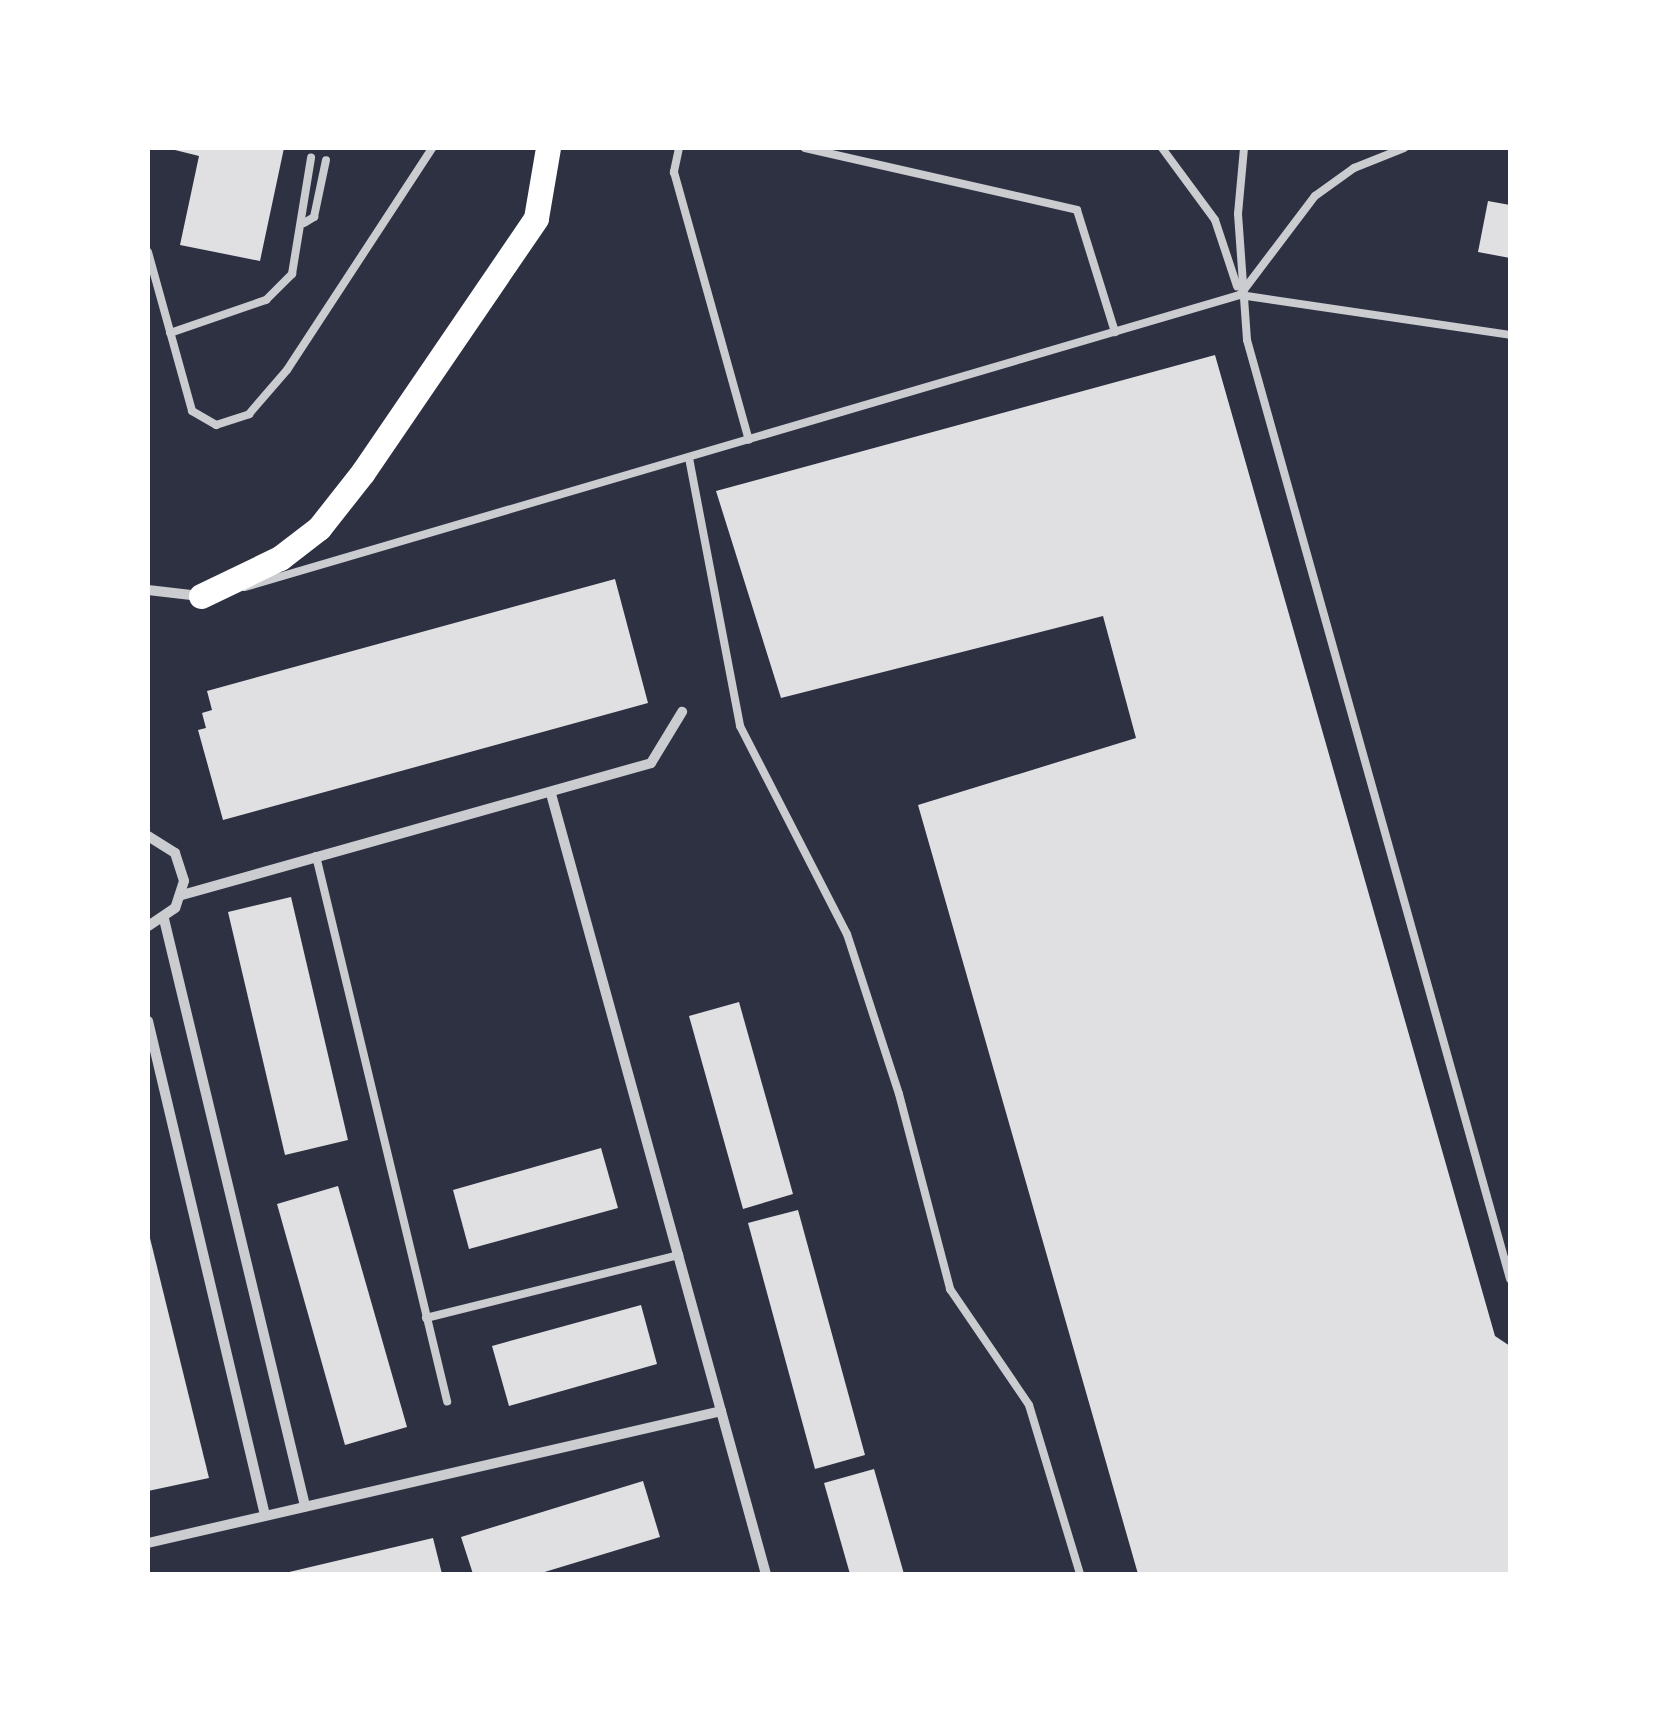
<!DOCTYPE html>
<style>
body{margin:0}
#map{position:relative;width:1658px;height:1722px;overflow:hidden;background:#2d3142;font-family:"Exo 2",sans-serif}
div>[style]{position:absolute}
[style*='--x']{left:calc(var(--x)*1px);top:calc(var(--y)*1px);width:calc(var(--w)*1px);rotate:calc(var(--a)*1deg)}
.building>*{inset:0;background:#e0e0e3}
.service>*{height:8px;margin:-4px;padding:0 4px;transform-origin:4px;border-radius:4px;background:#caccd0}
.minor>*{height:10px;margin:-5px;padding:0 5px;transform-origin:5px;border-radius:5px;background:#caccd0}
.primary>*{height:25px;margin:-12.5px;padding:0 12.5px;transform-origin:12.5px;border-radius:12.5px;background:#fff}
span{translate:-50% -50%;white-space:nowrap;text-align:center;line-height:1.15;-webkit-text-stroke:9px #fff;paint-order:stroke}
.frame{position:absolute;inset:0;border:150px solid #fff;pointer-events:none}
</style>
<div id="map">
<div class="building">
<div style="clip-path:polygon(167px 148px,284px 148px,260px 261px,180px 245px,199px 156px)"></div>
<div style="clip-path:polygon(1488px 201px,1510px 205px,1510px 258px,1478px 252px)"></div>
<div style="clip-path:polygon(1215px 355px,1495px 1336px,1510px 1346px,1510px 1574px,1138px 1574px,918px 805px,1136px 738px,1103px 616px,781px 698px,716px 491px)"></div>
<div style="clip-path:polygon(615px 579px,648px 703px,223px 820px,198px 730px,206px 728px,202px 713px,212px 710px,207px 691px)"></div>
<div style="clip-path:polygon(291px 897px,348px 1140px,285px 1155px,228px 912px)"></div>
<div style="clip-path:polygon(739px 1002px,793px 1194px,743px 1209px,689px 1016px)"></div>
<div style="clip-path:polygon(601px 1148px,618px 1208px,469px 1249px,453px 1190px)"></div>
<div style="clip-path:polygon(338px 1186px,407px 1427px,345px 1445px,277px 1204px)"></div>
<div style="clip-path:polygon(798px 1210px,865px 1455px,815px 1469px,748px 1223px)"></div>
<div style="clip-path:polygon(148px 1230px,209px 1478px,148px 1491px)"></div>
<div style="clip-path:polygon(641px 1305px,657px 1364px,509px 1406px,492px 1346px)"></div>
<div style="clip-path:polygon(874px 1469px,904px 1574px,850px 1574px,824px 1483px)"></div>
<div style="clip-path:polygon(643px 1481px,660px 1537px,538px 1574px,473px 1574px,461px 1537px)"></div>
<div style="clip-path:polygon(433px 1538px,442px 1574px,285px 1574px,285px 1573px)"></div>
</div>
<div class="service">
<div style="--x:679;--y:148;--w:25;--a:102"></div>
<div style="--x:674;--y:172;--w:278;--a:74.4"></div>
<div style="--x:805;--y:148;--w:279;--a:12.8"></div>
<div style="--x:1077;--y:210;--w:128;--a:72.7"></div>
<div style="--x:1162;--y:148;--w:89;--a:53.6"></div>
<div style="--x:1215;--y:220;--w:70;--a:71.6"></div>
<div style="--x:1244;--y:148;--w:66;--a:95.2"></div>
<div style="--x:1238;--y:214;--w:126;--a:85.9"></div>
<div style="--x:1247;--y:340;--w:975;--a:74.35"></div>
<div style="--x:304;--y:223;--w:12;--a:-31"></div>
<div style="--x:314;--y:217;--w:58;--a:-78.1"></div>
<div style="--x:148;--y:252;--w:165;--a:74.5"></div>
<div style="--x:192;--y:411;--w:28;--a:30"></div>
<div style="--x:216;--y:425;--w:35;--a:-18"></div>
<div style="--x:249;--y:414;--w:58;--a:-49.2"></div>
<div style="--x:287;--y:370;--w:265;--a:-56.8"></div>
<div style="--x:1240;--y:295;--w:124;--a:-52.9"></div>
<div style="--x:1315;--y:196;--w:48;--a:-35.7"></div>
<div style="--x:1354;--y:168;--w:54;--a:-21.8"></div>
<div style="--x:170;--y:333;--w:102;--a:-19"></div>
<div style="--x:266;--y:300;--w:37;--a:-45"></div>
<div style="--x:292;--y:274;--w:118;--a:-80.7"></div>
<div style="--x:689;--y:458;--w:273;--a:79.2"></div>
<div style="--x:740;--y:726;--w:234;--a:62.8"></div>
<div style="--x:847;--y:934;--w:168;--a:72"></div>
<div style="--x:899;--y:1094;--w:202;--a:75.3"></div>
<div style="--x:950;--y:1289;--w:140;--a:55.7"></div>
<div style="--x:1029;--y:1405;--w:177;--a:73.2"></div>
<div style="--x:245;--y:587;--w:1037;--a:-16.36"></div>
<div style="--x:1240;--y:295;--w:273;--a:8.4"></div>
<div style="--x:316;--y:856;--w:561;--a:76.48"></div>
<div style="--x:426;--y:1318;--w:261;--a:-14"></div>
</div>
<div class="minor">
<div style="--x:148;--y:590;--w:52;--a:6.6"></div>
<div style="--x:148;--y:836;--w:32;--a:32"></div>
<div style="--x:175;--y:853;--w:29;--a:72"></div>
<div style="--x:184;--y:881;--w:28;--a:108"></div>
<div style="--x:175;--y:908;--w:32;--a:146"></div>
<div style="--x:182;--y:895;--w:487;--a:-15.7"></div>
<div style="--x:651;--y:763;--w:60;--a:-58.7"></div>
<div style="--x:164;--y:919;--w:604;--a:76.49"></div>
<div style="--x:148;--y:1021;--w:508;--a:76.68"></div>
<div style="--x:721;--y:1411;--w:169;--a:74.6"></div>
<div style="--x:148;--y:1543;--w:588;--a:-12.97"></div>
<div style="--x:721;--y:1411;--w:640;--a:-105.4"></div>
</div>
<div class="primary">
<div style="--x:201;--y:596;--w:88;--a:-25.7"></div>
<div style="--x:280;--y:558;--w:49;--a:-37.6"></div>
<div style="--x:319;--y:528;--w:71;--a:-51.8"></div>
<div style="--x:363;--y:472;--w:307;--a:-55.7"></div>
<div style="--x:536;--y:218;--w:71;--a:-80.3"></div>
</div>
<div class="frame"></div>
</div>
